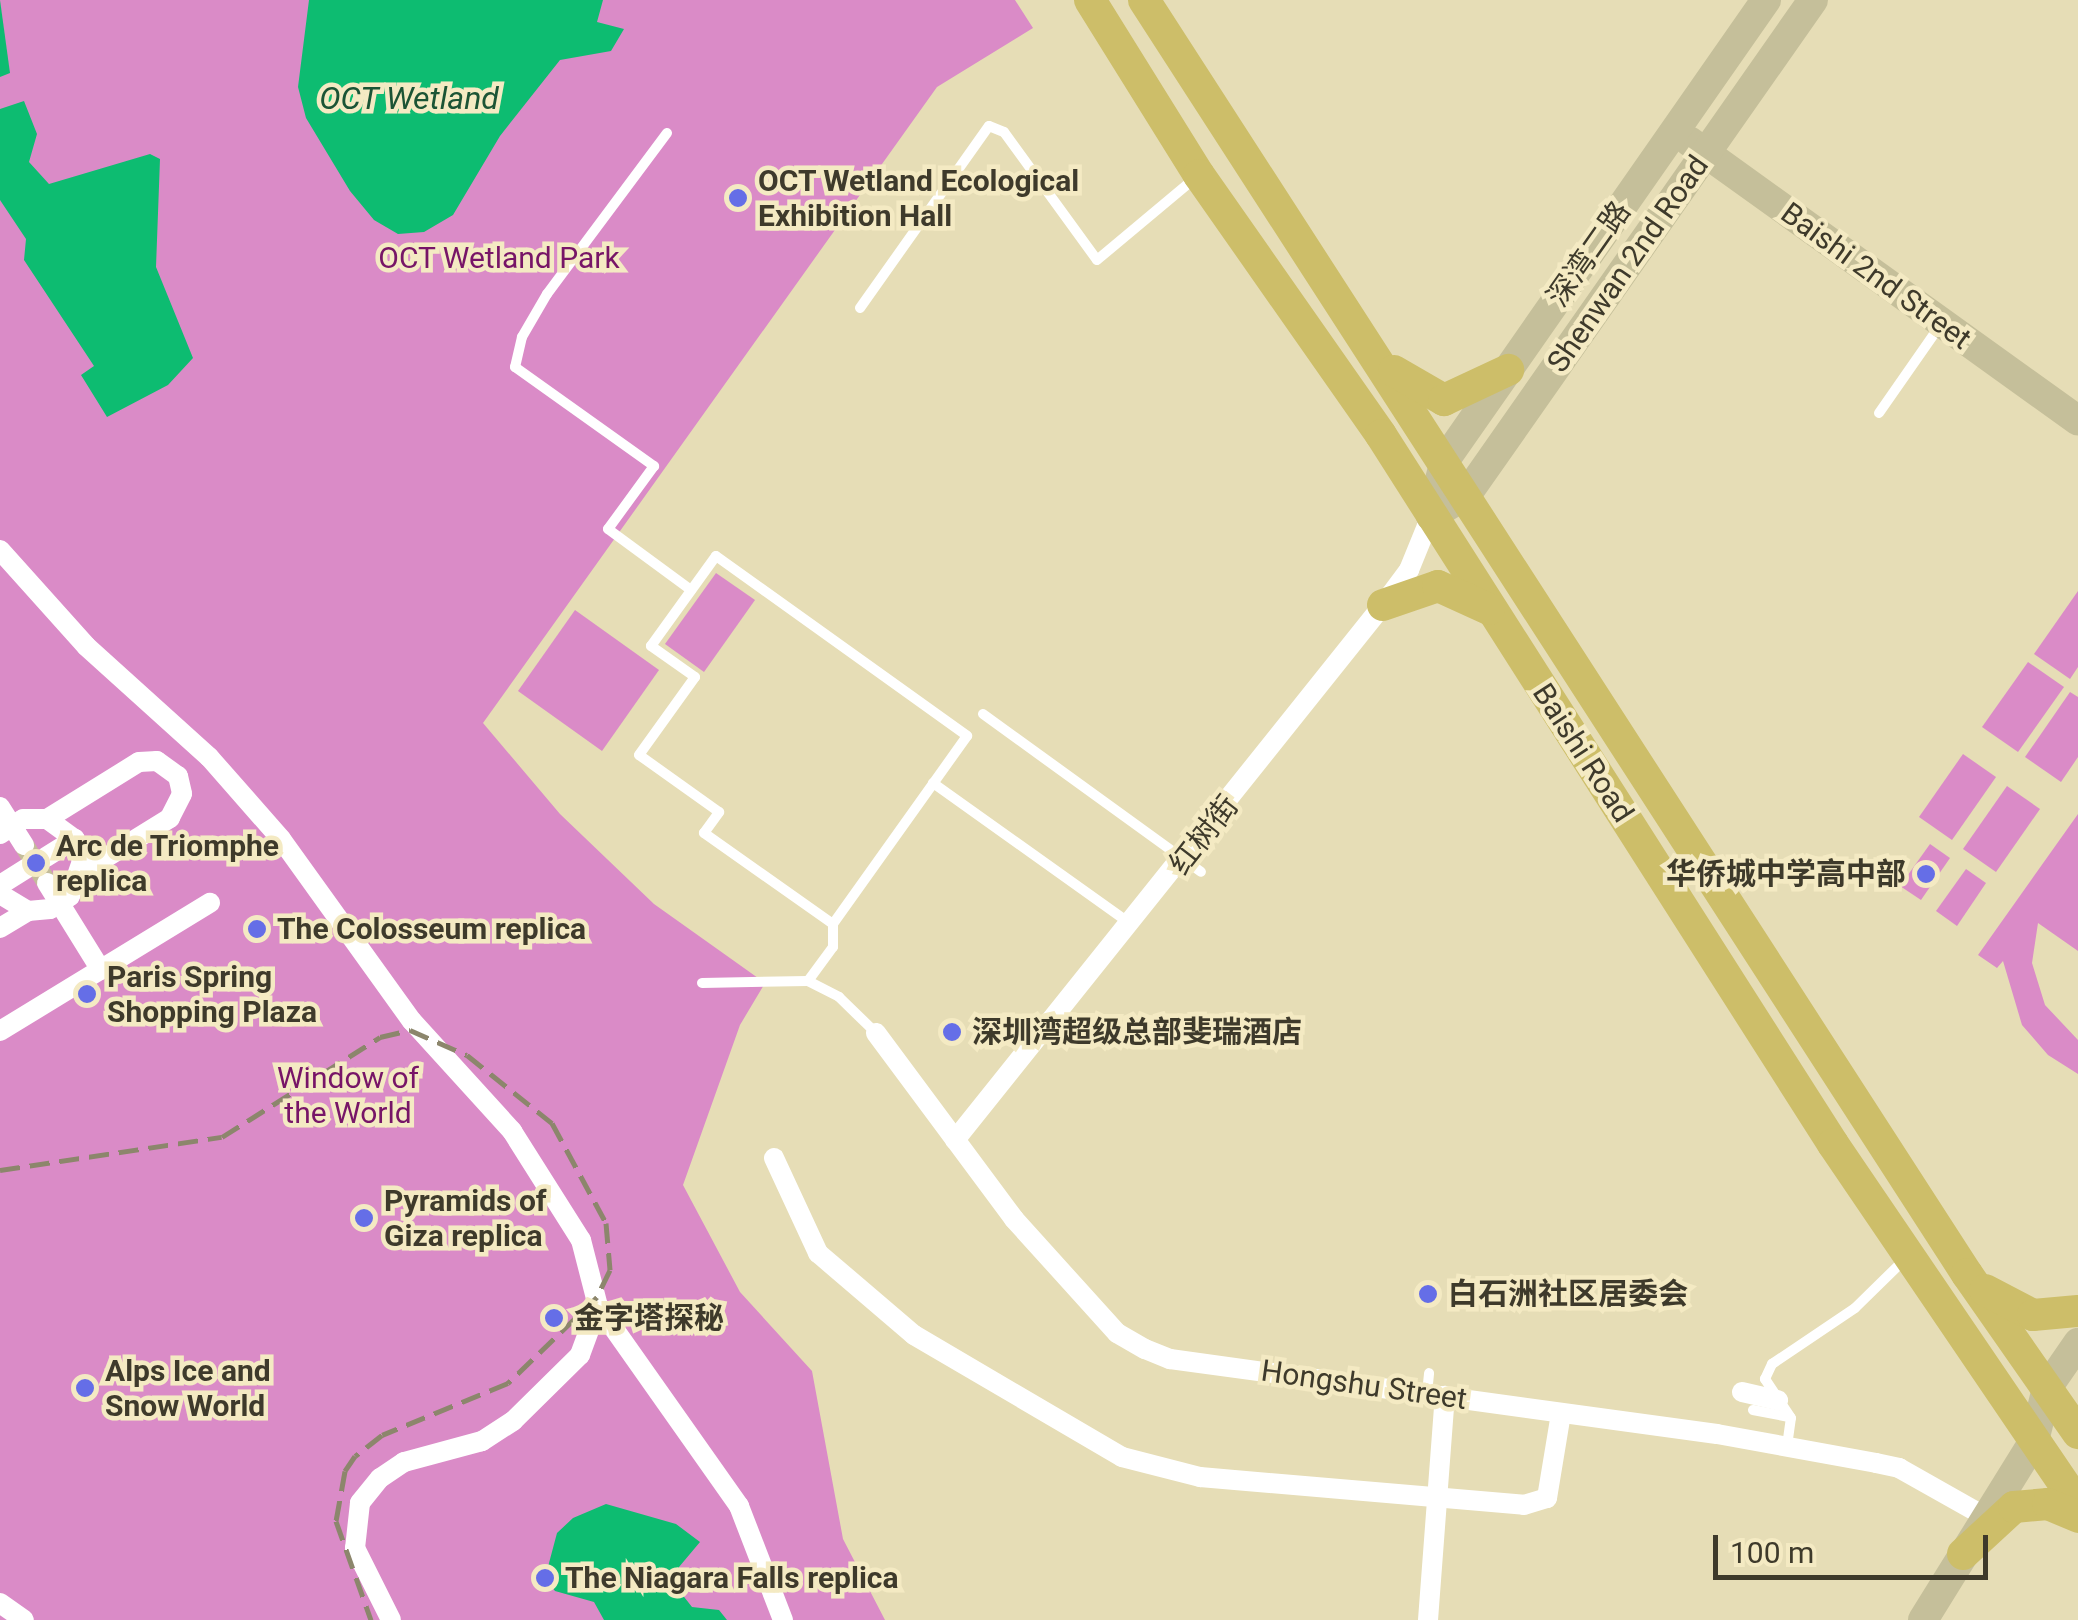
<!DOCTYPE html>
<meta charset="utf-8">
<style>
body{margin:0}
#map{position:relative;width:2078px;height:1620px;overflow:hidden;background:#e6ddb6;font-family:Roboto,"Noto Sans SC",sans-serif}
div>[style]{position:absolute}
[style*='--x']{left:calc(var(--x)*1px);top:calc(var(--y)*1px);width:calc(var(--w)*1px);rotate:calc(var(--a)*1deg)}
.green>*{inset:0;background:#da8bc7}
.water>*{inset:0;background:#0dbc71}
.street-tunnel>*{height:20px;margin-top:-10px;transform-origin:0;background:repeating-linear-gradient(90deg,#c4bc9a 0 20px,transparent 0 30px)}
.lane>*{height:10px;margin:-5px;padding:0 5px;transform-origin:5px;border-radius:5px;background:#fff}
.street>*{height:20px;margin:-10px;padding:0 10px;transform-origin:10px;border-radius:10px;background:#fff}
.secondary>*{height:30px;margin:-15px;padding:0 15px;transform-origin:15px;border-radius:15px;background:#c5bf9a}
.primary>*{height:32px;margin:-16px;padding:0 16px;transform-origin:16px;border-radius:16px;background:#cdbe69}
.rail>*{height:5px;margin-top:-2.5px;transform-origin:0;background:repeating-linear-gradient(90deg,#8c866c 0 20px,transparent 0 30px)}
.dots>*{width:28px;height:28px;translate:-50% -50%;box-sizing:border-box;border:5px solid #f4eac3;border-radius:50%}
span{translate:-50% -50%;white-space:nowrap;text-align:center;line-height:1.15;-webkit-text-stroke:9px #f4eac3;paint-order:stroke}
.poi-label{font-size:30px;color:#3e3a2b;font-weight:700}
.left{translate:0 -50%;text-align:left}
.right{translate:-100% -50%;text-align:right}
.street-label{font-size:30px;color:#3e3a2b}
.park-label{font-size:30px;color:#771567}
.water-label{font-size:32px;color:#1b5435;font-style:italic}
.scale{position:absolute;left:1713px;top:1535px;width:275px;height:45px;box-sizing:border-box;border:5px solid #3e3a2b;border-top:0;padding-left:12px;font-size:30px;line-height:35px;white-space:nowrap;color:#3e3a2b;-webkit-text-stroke:8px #f4eac3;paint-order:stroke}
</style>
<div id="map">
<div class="green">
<div style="clip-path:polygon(0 0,1015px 0,1033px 28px,937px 87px,483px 723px,560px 814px,654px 904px,765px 983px,740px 1025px,683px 1185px,740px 1292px,812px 1371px,843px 1539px,885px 1620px,0 1620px)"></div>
<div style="clip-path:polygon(716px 573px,755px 600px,704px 672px,665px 644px)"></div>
<div style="clip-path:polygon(2078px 591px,2078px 667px,2070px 679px,2034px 654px)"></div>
<div style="clip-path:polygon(575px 610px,659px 670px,602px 751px,518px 691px)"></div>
<div style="clip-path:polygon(2028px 662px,2064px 687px,2018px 752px,1982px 727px)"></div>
<div style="clip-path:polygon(2070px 692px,2078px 697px,2078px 757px,2061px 782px,2025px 757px)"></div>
<div style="clip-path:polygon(1963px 754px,1996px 777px,1952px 840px,1919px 817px)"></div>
<div style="clip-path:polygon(2007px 786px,2040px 809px,1996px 872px,1963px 849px)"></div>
<div style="clip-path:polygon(2078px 814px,2078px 951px,2038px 923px,2032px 963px,2045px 1005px,2078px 1040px,2078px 1074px,2048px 1055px,2022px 1025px,2003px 961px,1997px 968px,1978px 955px)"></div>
<div style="clip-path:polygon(1930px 844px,1950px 858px,1921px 900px,1900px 886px)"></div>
<div style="clip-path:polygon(1966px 869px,1986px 883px,1957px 926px,1936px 911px)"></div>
</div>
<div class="water">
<div style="clip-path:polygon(0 0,10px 73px,0 77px)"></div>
<div style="clip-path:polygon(309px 0,603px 0,597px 22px,624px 29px,611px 51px,560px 60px,500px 136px,453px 215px,424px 232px,398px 234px,374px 220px,350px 191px,306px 118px,298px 87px)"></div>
<div style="clip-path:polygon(24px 101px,37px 134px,29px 162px,49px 184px,150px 154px,160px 159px,156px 267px,193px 358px,168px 385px,107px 417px,81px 375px,94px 366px,24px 260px,26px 239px,0 200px,0 109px)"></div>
<div style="clip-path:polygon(606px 1504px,676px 1524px,700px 1542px,679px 1567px,681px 1593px,692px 1607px,719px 1610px,727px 1620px,604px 1620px,594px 1602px,555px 1591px,545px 1578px,557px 1533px,573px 1518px)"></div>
</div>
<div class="street-tunnel">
<div style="--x:24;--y:845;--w:44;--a:58.8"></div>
</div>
<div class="lane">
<div style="--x:667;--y:133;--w:201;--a:126.7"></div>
<div style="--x:547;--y:294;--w:50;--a:120.2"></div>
<div style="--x:522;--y:337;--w:31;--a:103"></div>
<div style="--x:515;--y:367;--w:171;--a:35.5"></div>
<div style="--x:654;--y:466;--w:78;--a:126.1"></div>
<div style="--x:608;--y:529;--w:103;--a:36.3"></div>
<div style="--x:860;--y:308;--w:223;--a:-54.7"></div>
<div style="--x:989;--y:126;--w:16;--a:22"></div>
<div style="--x:1004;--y:132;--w:158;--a:54"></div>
<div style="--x:1097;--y:260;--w:128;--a:-39.9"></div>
<div style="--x:1879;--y:413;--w:108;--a:-55.1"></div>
<div style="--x:716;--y:556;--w:309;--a:35.6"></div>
<div style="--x:967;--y:736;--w:231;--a:125.5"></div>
<div style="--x:833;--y:924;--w:158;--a:-144.8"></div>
<div style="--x:704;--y:833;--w:26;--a:-54"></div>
<div style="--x:719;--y:812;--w:98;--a:-144.5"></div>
<div style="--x:639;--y:755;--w:96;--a:-54.3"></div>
<div style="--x:695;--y:677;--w:54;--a:-144.8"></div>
<div style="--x:651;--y:646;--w:111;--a:-54.2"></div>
<div style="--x:983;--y:714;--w:269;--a:35.9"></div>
<div style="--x:933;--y:783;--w:244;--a:35.5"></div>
<div style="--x:808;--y:981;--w:42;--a:-53.7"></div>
<div style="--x:833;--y:947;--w:23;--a:-90"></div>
<div style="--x:702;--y:983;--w:106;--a:-1.1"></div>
<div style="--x:808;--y:981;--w:35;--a:27"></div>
<div style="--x:839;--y:997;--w:52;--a:44.2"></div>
<div style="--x:1427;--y:1393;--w:20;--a:-84"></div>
<div style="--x:1753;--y:1410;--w:38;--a:11"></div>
<div style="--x:1787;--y:1446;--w:28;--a:-82"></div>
<div style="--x:1791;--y:1418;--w:47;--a:-123.7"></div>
<div style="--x:1765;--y:1379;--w:17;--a:-65"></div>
<div style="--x:1772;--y:1364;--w:100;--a:-34"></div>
<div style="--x:1855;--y:1308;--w:69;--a:-44.4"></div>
</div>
<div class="street">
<div style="--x:0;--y:550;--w:129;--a:48.1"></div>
<div style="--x:86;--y:646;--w:166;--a:42.1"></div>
<div style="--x:209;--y:757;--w:109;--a:48.7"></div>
<div style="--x:281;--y:839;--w:224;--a:54.3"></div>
<div style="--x:412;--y:1021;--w:149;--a:47.7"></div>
<div style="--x:512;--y:1131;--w:129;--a:57.7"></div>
<div style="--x:581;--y:1240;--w:68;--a:75.6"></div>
<div style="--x:598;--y:1306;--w:52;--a:110.2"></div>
<div style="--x:580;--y:1355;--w:94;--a:135.4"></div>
<div style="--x:513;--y:1421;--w:37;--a:147"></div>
<div style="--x:482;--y:1441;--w:81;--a:164.9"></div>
<div style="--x:404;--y:1462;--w:29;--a:146"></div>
<div style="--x:380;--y:1478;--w:32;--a:129"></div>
<div style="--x:360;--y:1503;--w:45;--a:96.3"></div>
<div style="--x:355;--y:1548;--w:80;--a:63.4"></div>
<div style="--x:0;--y:807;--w:45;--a:57.7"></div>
<div style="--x:47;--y:819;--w:108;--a:-31.8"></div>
<div style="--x:139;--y:762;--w:18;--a:-3"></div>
<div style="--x:157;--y:761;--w:26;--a:36"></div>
<div style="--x:178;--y:776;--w:18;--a:77"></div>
<div style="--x:182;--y:794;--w:27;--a:117"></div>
<div style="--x:170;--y:818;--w:105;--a:148.3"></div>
<div style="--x:0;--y:834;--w:27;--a:-33"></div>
<div style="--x:23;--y:819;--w:24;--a:0"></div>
<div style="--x:47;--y:819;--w:34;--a:36"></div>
<div style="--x:75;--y:839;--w:23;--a:72"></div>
<div style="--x:82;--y:861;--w:37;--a:109"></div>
<div style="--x:70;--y:896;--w:24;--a:147"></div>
<div style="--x:50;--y:909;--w:22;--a:175"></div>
<div style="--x:28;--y:911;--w:33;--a:-149"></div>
<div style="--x:46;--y:857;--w:34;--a:-32"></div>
<div style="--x:47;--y:883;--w:102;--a:58.2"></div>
<div style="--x:0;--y:885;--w:31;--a:-32"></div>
<div style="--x:0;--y:928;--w:33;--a:-31"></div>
<div style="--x:0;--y:1031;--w:246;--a:-31.4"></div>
<div style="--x:876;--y:1033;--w:232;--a:53.4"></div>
<div style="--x:1014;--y:1219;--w:154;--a:47.9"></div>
<div style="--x:1117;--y:1333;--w:32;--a:30"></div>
<div style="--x:1145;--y:1349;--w:27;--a:22"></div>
<div style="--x:1170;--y:1359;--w:552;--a:7.81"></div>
<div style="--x:1717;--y:1434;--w:162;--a:10.3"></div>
<div style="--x:1876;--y:1463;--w:24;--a:12"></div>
<div style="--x:1899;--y:1468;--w:100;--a:29.4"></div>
<div style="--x:955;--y:1140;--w:685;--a:-51.34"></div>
<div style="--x:1383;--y:605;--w:44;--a:-53.4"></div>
<div style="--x:1409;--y:570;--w:58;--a:-67.8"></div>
<div style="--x:774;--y:1158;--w:105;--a:65.1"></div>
<div style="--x:818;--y:1253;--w:126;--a:40.5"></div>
<div style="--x:914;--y:1335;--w:241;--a:30.4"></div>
<div style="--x:1122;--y:1457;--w:81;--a:14.4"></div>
<div style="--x:1200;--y:1477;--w:325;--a:4.9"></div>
<div style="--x:1524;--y:1505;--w:24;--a:-17"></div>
<div style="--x:1547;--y:1498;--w:86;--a:-80.6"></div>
<div style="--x:598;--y:1306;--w:245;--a:54.8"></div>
<div style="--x:739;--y:1506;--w:122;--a:68.9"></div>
<div style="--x:1742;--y:1392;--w:37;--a:13"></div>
<div style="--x:0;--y:1603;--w:29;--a:35"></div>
<div style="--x:1428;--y:1620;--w:225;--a:-85.7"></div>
</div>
<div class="secondary">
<div style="--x:1689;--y:141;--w:479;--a:35.7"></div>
<div style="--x:1431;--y:516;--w:42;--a:-31.4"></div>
<div style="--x:1467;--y:494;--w:603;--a:-54.99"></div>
<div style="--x:1431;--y:516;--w:58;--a:-76"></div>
<div style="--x:1445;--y:460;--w:561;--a:-55.09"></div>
<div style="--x:1923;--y:1620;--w:211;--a:-58.2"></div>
<div style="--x:2034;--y:1441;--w:55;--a:-76.2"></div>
<div style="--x:2047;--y:1388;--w:55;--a:-55.4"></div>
</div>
<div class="primary">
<div style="--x:1090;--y:0;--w:206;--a:58.1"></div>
<div style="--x:1199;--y:175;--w:317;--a:55"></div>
<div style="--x:1381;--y:435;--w:841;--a:57.48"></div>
<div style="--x:1833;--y:1144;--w:436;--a:55.8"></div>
<div style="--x:1144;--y:0;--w:1517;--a:57.14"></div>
<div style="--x:1967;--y:1274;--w:194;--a:55.1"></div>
<div style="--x:1394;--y:371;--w:58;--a:30.1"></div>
<div style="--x:1444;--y:400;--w:71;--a:-25.1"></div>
<div style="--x:1383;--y:605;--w:58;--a:-19.1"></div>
<div style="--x:1438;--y:586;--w:56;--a:24.3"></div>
<div style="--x:1985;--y:1290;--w:54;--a:27.5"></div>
<div style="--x:2033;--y:1315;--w:45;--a:-5.1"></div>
<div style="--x:1963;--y:1554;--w:69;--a:-42.7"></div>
<div style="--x:2014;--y:1507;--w:34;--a:-5"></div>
<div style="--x:2048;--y:1504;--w:33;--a:23"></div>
</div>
<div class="rail">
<div style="--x:0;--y:1170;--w:224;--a:-8.5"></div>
<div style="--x:222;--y:1137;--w:187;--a:-32.3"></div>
<div style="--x:380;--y:1037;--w:31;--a:-13"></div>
<div style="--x:410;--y:1030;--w:62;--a:23.7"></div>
<div style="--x:467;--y:1055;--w:109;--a:38.7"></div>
<div style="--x:552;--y:1123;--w:114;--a:61.6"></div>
<div style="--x:606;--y:1223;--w:47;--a:85.1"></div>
<div style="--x:610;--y:1270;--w:30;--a:116"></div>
<div style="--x:597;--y:1297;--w:124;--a:136"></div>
<div style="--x:508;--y:1383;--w:136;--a:157.6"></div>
<div style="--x:382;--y:1435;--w:34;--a:142"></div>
<div style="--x:355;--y:1456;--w:18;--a:124"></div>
<div style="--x:345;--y:1471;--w:51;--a:100.2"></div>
<div style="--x:336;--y:1521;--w:105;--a:70.5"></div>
</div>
<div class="dots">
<div style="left:738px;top:198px;background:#656ee7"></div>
<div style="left:36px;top:863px;background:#656ee7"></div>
<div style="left:1926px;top:874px;background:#656ee7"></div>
<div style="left:257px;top:929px;background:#656ee7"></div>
<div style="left:87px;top:994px;background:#656ee7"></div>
<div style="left:952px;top:1032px;background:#656ee7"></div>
<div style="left:364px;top:1218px;background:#656ee7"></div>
<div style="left:1428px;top:1294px;background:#656ee7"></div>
<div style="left:554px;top:1318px;background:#656ee7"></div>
<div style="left:85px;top:1388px;background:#656ee7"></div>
<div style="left:545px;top:1578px;background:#656ee7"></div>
</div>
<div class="poi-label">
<span class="left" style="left:758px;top:198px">OCT Wetland Ecological<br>Exhibition Hall</span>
<span class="left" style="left:56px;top:863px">Arc de Triomphe<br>replica</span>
<span class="right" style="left:1906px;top:874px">华侨城中学高中部</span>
<span class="left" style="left:277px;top:929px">The Colosseum replica</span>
<span class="left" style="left:107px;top:994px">Paris Spring<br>Shopping Plaza</span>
<span class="left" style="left:972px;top:1032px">深圳湾超级总部斐瑞酒店</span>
<span class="left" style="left:384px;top:1218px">Pyramids of<br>Giza replica</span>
<span class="left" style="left:1448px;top:1294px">白石洲社区居委会</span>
<span class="left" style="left:574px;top:1318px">金字塔探秘</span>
<span class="left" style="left:105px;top:1388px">Alps Ice and<br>Snow World</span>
<span class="left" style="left:565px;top:1578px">The Niagara Falls replica</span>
</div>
<div class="street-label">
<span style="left:1589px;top:254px;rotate:-55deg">深湾二路</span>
<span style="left:1628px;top:264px;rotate:-55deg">Shenwan 2nd Road</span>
<span style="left:1876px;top:276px;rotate:36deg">Baishi 2nd Street</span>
<span style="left:1583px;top:753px;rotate:57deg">Baishi Road</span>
<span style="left:1204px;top:835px;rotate:-52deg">红树街</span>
<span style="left:1364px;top:1385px;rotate:8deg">Hongshu Street</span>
</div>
<div class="park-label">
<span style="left:499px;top:258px">OCT Wetland Park</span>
<span style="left:348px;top:1095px">Window of<br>the World</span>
</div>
<div class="water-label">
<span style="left:409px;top:98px">OCT Wetland</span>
</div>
<div class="scale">100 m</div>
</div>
